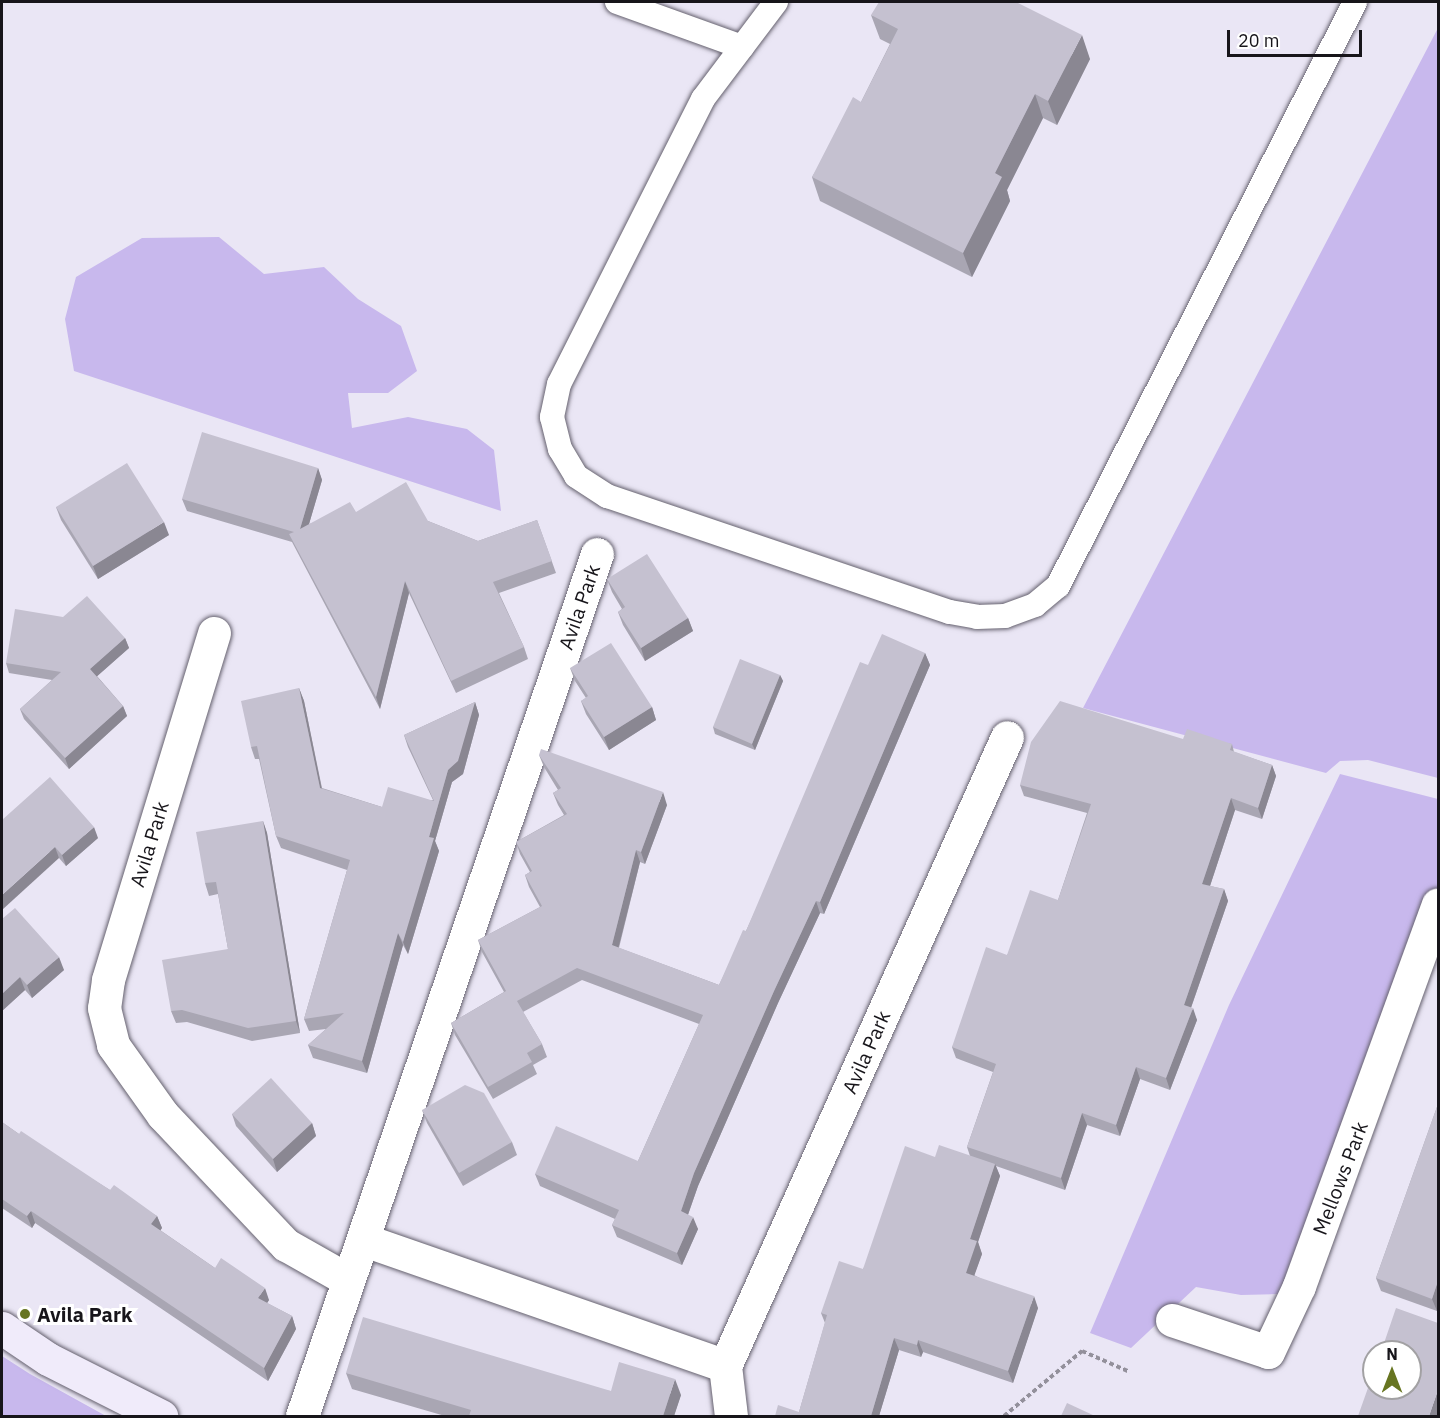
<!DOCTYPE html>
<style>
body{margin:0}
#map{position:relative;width:1440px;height:1418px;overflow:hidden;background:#eae6f5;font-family:"IBM Plex Sans",sans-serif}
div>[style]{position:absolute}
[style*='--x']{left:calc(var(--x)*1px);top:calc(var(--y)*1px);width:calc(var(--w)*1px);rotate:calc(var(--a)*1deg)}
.green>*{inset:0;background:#c8b8ed}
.path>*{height:4px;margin-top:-2px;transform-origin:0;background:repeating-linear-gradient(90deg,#93909b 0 4.5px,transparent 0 7.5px)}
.roads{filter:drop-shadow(0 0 2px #65616e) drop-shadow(0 0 2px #65616e)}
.lane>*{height:24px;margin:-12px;padding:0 12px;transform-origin:12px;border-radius:12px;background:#fff}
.street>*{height:33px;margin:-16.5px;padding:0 16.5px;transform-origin:16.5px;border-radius:16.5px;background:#fff}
.secondary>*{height:33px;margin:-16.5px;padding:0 16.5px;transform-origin:16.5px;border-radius:16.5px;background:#f0ebfa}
.wall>*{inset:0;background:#a9a6b3}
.shaded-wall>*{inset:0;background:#8a8792}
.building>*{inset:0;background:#c5c1d0}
.dots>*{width:16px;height:16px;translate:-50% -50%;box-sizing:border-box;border:3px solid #fff;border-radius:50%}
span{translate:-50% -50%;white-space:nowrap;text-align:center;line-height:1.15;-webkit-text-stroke:6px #fff;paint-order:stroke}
.street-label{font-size:20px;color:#17151a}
.poi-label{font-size:20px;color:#17151a;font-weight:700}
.left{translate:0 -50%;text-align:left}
.frame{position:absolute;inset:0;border:3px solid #17151a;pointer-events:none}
.north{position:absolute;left:1362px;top:1340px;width:60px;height:60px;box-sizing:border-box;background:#fff;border:2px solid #a2a1a3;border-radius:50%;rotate:0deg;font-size:16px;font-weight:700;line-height:24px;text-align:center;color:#17151a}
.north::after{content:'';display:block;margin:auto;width:21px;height:27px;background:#677521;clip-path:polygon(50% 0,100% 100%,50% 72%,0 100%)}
.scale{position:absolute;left:1227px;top:30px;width:135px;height:27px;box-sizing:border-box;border:3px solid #17151a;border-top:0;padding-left:8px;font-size:18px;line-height:21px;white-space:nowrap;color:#17151a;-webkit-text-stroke:4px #fff;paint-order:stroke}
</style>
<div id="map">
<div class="green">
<div style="clip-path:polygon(1438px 28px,1438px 778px,1368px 760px,1340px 761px,1326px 773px,1083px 708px)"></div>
<div style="clip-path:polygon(219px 237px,264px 274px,324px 267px,358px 299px,401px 326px,417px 371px,388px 393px,348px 393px,352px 428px,408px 417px,467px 429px,494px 450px,501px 511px,74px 371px,65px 319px,76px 277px,142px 238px)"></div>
<div style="clip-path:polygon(1340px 774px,1438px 799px,1438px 901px,1296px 1284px,1277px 1294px,1241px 1295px,1196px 1287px,1131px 1348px,1090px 1333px,1229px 1005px)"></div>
<div style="clip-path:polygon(2px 1356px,30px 1374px,106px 1416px,2px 1416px)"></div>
</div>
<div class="path">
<div style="--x:1004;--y:1416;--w:102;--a:-39.8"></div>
<div style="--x:1082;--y:1351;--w:52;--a:23.6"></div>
</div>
<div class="roads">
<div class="lane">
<div style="--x:617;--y:2;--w:133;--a:19.8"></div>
<div style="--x:776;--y:2;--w:121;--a:127"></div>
<div style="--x:703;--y:99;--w:319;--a:116.8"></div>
<div style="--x:559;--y:384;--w:34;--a:102"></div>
<div style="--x:552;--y:417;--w:33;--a:76"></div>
<div style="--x:560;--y:449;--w:31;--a:59"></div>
<div style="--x:576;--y:476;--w:37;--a:33"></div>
<div style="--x:607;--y:496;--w:362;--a:18.7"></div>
<div style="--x:950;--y:612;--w:27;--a:10"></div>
<div style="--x:977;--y:617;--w:28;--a:-2"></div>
<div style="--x:1005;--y:616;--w:32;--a:-20"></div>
<div style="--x:1035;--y:605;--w:30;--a:-40"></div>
<div style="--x:1058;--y:586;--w:655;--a:-63.04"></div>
</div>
<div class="street">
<div style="--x:214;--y:633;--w:363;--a:107"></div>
<div style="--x:108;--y:980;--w:28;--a:98"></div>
<div style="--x:104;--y:1008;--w:38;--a:76"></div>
<div style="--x:113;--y:1045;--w:86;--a:54.5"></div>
<div style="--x:163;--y:1115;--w:179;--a:46.6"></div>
<div style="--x:286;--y:1245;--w:71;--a:29.4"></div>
<div style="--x:364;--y:1240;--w:382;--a:19.2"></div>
<div style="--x:1172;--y:1320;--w:101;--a:18.4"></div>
<div style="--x:1268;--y:1352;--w:73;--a:-64.8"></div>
<div style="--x:1299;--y:1286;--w:406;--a:-70"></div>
<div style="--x:302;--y:1416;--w:911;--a:-71.11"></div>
<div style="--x:731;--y:1416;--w:50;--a:-96.8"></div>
<div style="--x:725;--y:1366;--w:689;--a:-65.85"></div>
</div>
<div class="secondary">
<div style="--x:2;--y:1328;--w:55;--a:34"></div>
<div style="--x:48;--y:1359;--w:127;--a:26.8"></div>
</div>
</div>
<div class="wall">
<div style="clip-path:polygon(871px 15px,1090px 59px,1057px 125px,1043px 118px,1007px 190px,1010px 201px,972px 277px,820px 201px,812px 177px,861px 102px,890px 44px,880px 39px)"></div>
<div style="clip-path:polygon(318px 468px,322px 480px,309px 524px,356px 512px,428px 521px,478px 541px,537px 520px,556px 573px,499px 593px,524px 647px,528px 659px,456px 693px,409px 593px,380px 709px,292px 542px,187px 511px,182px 499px)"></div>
<div style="clip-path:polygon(56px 507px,169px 535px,98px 579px,61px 520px)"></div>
<div style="clip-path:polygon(607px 579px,688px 618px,693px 631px,645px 661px,623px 625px,618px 612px,622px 609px,612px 592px)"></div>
<div style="clip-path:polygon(125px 638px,129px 648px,97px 676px,123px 706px,127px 716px,69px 769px,24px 719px,20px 709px,52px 680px,9px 673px,6px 663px)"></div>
<div style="clip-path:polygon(925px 653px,930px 665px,824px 914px,820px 913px,778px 1003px,698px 1186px,688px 1215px,698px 1229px,682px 1265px,617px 1237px,612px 1225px,615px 1219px,540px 1186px,535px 1174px,638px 1161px,699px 1024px,582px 980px,523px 1012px,542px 1044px,547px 1057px,533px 1065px,537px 1074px,493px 1099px,455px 1035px,451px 1023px,504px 992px,482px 952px,478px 940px,540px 907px,529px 887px,525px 875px,530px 872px,520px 854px,516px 842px,564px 815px,558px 805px,553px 793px,558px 790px,544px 767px,539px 755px,667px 805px,645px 864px,640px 862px,619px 948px,719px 985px,746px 931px,868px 665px)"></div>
<div style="clip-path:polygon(570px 668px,652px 707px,656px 720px,609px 750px,586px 714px,581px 701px,586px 698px,575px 681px)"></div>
<div style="clip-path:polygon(780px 675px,783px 681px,755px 750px,715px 734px,713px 727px)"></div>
<div style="clip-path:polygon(299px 688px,304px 701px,322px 788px,382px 807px,433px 800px,408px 747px,404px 735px,475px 702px,479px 715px,463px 774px,452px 782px,435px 841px,439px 851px,408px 954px,403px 945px,367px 1073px,313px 1058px,308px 1045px,326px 1029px,309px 1031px,304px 1019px,347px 870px,281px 848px,276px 836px,259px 759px,255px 759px,251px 747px)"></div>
<div style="clip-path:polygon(1183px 739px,1232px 744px,1234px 752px,1272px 765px,1276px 776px,1262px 819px,1235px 810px,1210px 886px,1224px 889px,1228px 901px,1191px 1008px,1197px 1020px,1170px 1090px,1140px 1079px,1120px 1136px,1087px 1125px,1065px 1190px,996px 1166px,1000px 1176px,978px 1242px,982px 1254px,974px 1275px,1038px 1308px,1013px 1383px,923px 1352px,921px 1357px,899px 1350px,879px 1416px,775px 1416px,799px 1412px,825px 1323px,821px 1313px,863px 1269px,935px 1157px,970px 1156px,967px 1147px,993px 1072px,956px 1058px,952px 1047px,1007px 955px,1058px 900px,1087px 813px,1024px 796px,1020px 785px)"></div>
<div style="clip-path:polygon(2px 820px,98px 838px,66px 866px,59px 858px)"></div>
<div style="clip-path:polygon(263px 821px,267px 833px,300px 1033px,252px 1041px,187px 1022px,176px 1023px,171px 1011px,228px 949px,218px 894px,209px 896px,205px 883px)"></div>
<div style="clip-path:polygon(2px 919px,64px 970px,32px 998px,25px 990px,2px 1011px)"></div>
<div style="clip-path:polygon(1438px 1104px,1437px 1311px,1381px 1291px,1376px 1278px)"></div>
<div style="clip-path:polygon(422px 1110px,512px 1142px,517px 1155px,463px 1186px,427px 1123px)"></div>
<div style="clip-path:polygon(232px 1114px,312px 1123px,316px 1136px,277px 1172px,236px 1126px)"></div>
<div style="clip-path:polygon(2px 1122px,19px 1134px,110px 1190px,157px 1216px,162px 1228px,160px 1230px,215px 1268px,269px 1300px,267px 1303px,292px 1316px,296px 1329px,268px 1381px,35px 1223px,32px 1228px,2px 1208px)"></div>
<div style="clip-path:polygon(346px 1373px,611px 1391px,681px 1395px,674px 1416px,445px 1416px,352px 1389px)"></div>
</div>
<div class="shaded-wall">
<div style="clip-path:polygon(1082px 35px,1090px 59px,1057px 125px,1048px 101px)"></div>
<div style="clip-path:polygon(1035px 94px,1043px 118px,1007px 190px,1010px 201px,972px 277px,963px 253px,995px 173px)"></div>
<div style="clip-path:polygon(318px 468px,322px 480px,304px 541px,300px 529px)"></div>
<div style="clip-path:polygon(164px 522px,169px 535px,98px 579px,93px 566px)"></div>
<div style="clip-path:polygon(405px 581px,409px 593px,380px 709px,376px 697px)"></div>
<div style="clip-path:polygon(688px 618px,693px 631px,645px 661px,641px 648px)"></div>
<div style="clip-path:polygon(125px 638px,129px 648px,94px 679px,90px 669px)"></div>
<div style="clip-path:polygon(925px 653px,930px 665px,824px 914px,820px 902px)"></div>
<div style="clip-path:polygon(780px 675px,783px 681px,755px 750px,752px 744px)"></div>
<div style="clip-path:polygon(299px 688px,304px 701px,324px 800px,320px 788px)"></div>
<div style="clip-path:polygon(475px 702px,479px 715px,463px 774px,452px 782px,435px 841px,439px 851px,408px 954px,403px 942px,429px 837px,448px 770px)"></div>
<div style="clip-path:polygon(123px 706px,127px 716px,69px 769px,65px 758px)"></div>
<div style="clip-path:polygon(652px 707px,656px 720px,609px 750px,604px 737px)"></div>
<div style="clip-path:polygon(1272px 765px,1276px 776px,1262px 819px,1258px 808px)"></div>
<div style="clip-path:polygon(663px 792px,667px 805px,645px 864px,641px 852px)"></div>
<div style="clip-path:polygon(1231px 798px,1235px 810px,1207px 895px,1202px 884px)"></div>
<div style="clip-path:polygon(263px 821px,267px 833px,300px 1033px,296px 1021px)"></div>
<div style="clip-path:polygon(94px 827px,98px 838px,66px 866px,62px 855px)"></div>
<div style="clip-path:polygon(55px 847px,59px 858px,2px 910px,2px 895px)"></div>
<div style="clip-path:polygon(636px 850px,640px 862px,616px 957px,612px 945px)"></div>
<div style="clip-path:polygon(1224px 889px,1228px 901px,1188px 1016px,1184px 1005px)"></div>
<div style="clip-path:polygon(816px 901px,820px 913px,778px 1003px,698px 1186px,685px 1223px,681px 1211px,694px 1173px,774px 991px)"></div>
<div style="clip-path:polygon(398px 933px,403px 945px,367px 1073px,362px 1061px)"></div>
<div style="clip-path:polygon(59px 957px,64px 970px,32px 998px,27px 985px)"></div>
<div style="clip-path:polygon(20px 977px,25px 990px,2px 1011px,2px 994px)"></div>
<div style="clip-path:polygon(1193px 1008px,1197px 1020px,1170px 1090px,1166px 1078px)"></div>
<div style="clip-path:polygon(1136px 1067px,1140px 1079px,1120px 1136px,1116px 1125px)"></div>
<div style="clip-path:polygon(1082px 1113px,1087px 1125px,1065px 1190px,1061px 1178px)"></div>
<div style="clip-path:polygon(312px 1123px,316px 1136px,277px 1172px,273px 1159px)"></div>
<div style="clip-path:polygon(995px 1164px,1000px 1176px,978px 1242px,982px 1254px,971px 1285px,966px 1273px,970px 1239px)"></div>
<div style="clip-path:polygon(31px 1211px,35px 1223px,32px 1228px,27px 1216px)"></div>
<div style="clip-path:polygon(157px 1216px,162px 1228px,156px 1237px,151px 1224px)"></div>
<div style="clip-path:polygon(693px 1217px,698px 1229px,682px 1265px,677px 1253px)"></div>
<div style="clip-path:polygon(1438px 1281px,1438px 1307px,1437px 1311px,1432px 1299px)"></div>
<div style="clip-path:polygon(265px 1288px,269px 1300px,262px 1311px,258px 1298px)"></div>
<div style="clip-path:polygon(1034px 1296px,1038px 1308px,1013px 1383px,1008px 1371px)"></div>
<div style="clip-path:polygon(292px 1316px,296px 1329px,268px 1381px,264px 1368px)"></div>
<div style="clip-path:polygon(894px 1338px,899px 1350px,879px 1416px,871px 1416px)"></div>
<div style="clip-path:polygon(918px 1340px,923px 1352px,921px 1357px,917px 1345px)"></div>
<div style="clip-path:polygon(675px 1379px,681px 1395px,674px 1416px,663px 1416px)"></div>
<div style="clip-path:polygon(1438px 1390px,1438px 1416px,1429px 1416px)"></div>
</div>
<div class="building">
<div style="clip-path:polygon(879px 2px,1016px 2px,1082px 35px,1048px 101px,1035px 94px,995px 173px,1002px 177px,963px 253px,812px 177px,853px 97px,861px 102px,898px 29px,871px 15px)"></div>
<div style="clip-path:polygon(202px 432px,318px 468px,300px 529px,350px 502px,356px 512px,406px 482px,428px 521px,478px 541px,537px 520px,552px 561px,493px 582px,524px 647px,451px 681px,405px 581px,376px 697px,289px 534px,294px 532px,182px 499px)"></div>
<div style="clip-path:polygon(127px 463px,164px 522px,93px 566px,56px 507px)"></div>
<div style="clip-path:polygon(647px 554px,688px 618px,641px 648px,618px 612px,625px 607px,607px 579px)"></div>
<div style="clip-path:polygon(87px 596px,125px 638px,90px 669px,123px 706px,65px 758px,20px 709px,61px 672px,6px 663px,15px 609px,63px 617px)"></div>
<div style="clip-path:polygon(882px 634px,925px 653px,820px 902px,816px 901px,774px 991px,694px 1173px,681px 1211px,693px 1217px,677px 1253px,612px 1225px,619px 1210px,535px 1174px,556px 1126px,638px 1161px,703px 1015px,577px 968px,517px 1001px,542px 1044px,527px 1053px,532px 1062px,488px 1087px,451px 1023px,506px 991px,478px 940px,542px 906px,525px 875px,532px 871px,516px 842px,567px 814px,553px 793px,561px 788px,539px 755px,541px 749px,663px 792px,641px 852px,636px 850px,612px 945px,719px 985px,743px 930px,746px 931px,860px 662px,868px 665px)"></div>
<div style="clip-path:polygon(611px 643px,652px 707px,604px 737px,581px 701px,588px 696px,570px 668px)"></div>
<div style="clip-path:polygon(740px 659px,780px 675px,752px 744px,713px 727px)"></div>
<div style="clip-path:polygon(299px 688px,320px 788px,382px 807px,388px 787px,434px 801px,404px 735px,475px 702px,458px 761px,448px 770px,429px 837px,434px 838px,403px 942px,398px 933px,362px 1061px,308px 1045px,344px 1013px,304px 1019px,350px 860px,276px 836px,257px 746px,251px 747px,241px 701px)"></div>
<div style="clip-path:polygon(1060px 701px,1183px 739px,1187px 729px,1232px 744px,1230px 750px,1272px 765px,1258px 808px,1231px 798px,1202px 884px,1224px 889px,1184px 1005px,1193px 1008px,1166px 1078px,1136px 1067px,1116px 1125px,1082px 1113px,1061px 1178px,967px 1147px,996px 1064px,952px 1047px,986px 947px,1007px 955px,1030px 890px,1058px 900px,1091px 804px,1020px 785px,1031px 742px)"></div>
<div style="clip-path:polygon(50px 777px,94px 827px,62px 855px,55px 847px,2px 895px,2px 820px)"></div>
<div style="clip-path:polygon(263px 821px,296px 1021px,248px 1028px,182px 1010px,171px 1011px,162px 960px,228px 949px,216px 882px,205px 883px,196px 832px)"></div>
<div style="clip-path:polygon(15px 908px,59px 957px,27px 985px,20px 977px,2px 994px,2px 919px)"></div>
<div style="clip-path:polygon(271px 1078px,312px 1123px,273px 1159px,232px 1114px)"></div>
<div style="clip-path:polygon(465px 1085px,484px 1093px,512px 1142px,459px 1173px,422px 1110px)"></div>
<div style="clip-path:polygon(1438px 1104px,1438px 1281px,1432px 1299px,1376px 1278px)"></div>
<div style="clip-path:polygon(2px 1122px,19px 1134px,21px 1131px,110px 1190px,114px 1185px,157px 1216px,151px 1224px,215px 1268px,221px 1258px,265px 1288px,258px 1298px,292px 1316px,264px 1368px,31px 1211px,27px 1216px,2px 1199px)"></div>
<div style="clip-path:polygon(939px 1145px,995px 1164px,970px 1239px,977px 1241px,966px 1273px,1034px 1296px,1008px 1371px,918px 1340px,917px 1345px,894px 1338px,871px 1416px,775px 1416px,778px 1405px,799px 1412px,827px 1315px,821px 1313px,839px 1261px,863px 1269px,905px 1146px,935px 1157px)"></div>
<div style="clip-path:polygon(1396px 1308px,1438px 1323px,1438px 1390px,1429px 1416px,1358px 1416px,1374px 1371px,1374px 1388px,1410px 1388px,1410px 1352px,1381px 1352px)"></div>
<div style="clip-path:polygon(363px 1317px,611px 1391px,619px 1362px,675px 1379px,663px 1416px,469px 1416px,471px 1410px,346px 1373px)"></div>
<div style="clip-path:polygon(1067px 1403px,1095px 1416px,1061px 1416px)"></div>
</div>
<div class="dots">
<div style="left:25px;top:1314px;background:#677521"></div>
</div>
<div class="street-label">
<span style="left:579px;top:607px;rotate:-71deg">Avila Park</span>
<span style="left:149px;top:844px;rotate:-73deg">Avila Park</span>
<span style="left:866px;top:1052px;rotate:-66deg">Avila Park</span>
<span style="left:1340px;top:1178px;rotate:-69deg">Mellows Park</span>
</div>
<div class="poi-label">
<span class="left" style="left:37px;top:1314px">Avila Park</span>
</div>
<div class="frame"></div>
<div class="north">N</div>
<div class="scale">20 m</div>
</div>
